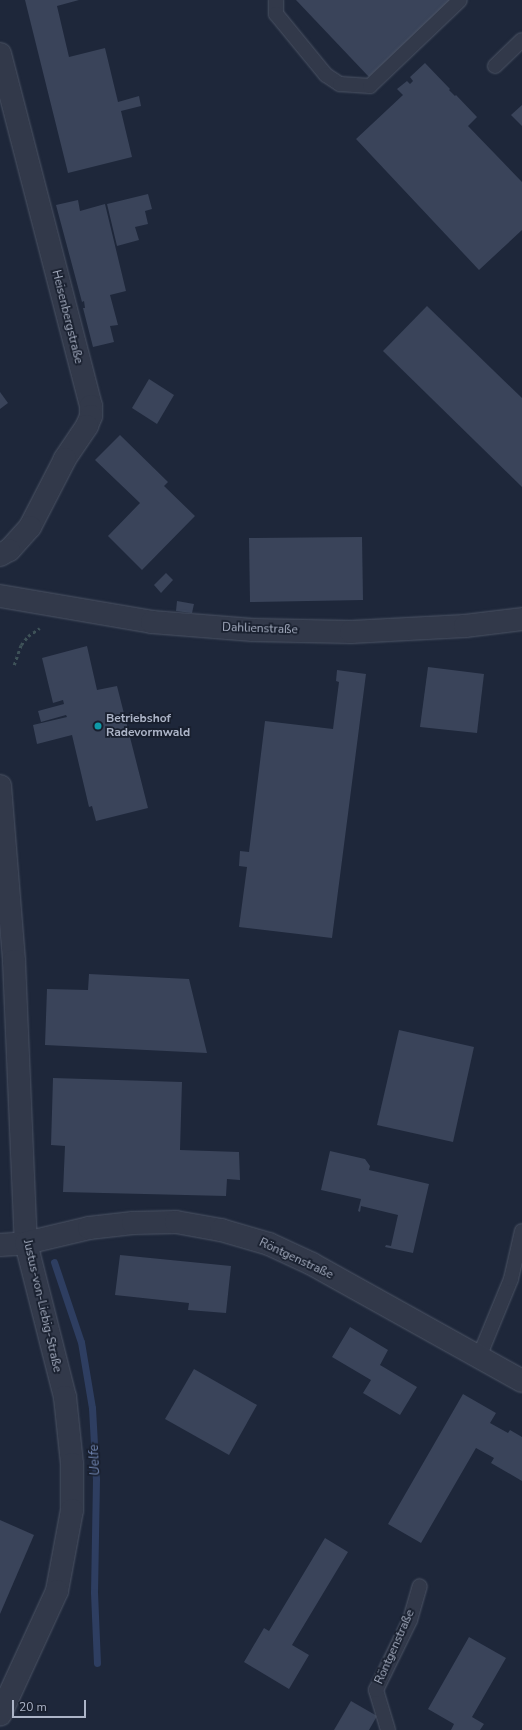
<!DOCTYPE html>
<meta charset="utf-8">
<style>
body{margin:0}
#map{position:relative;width:522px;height:1730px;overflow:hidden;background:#1e273a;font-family:"Nunito Sans",sans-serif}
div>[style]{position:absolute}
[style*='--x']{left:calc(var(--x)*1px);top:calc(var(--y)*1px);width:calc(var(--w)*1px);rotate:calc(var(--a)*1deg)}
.stream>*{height:7px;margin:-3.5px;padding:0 3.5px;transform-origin:3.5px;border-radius:3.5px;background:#2e3e61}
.building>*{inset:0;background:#3a445a}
.path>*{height:2.5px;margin-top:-1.25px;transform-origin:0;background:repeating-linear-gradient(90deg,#3e5258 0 3px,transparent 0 6px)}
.roads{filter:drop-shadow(0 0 1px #4c5465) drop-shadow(0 0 1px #4c5465)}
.lane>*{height:14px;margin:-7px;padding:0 7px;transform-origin:7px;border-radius:7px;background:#32394a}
.street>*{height:22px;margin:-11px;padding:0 11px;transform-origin:11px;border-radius:11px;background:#32394a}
.dots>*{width:11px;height:11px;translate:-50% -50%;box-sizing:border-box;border:2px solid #181f2e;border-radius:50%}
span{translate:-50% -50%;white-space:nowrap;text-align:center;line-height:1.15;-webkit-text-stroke:3.5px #181f2e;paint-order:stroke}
.street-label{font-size:12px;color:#acb4c7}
.poi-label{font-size:12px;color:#acb4c7;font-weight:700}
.left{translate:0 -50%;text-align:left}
.water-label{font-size:13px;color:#7186b2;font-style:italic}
.scale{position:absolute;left:12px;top:1700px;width:74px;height:18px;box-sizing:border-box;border:2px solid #acb4c7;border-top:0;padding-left:5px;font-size:12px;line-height:14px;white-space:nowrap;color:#acb4c7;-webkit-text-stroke:3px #181f2e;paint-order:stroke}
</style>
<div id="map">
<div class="stream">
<div style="--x:54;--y:1262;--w:84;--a:71.4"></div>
<div style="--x:81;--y:1342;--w:67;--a:80.5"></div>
<div style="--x:92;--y:1408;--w:71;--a:86.8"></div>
<div style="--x:96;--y:1479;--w:113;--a:91"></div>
<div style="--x:94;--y:1592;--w:71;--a:87.6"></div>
</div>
<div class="building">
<div style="clip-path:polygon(25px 0,79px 0,57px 6px,69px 57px,105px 48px,118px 102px,139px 96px,141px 106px,121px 111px,132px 157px,68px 173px)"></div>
<div style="clip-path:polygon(296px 0,451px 0,369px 77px)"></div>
<div style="clip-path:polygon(425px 63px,450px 89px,449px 90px,455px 96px,456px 95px,477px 117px,468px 126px,522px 182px,522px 230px,479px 270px,356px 139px,403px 95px,397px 89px,407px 81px,410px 84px,413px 81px,410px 77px)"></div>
<div style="clip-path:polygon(522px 105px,522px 126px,511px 115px)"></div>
<div style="clip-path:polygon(148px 194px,152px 209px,145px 211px,148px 224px,135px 227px,139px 240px,117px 246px,107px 204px)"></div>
<div style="clip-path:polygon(78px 200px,80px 211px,105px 204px,126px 291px,110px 295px,118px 325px,110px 326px,114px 342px,93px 347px,83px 308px,85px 308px,84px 301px,82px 302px,56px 205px)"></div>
<div style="clip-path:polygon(427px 306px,522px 398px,522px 487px,383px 351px)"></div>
<div style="clip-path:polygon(149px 379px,174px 395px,157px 424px,132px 408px)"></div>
<div style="clip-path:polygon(0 392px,8px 403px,0 409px)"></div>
<div style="clip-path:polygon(120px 435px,168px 482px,164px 486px,195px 516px,142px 570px,108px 536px,140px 503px,95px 460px)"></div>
<div style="clip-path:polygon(362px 537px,363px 600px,250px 602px,249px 538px)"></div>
<div style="clip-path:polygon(166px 573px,173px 580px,161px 593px,154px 585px)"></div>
<div style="clip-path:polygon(177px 601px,194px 604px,192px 613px,176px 611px)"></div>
<div style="clip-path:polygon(87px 646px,97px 690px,117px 686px,148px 808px,96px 821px,92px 806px,89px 807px,72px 735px,37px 744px,33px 725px,67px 717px,66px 715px,41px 722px,38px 711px,64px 704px,63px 700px,53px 703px,42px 658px)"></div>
<div style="clip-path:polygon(428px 667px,484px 674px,477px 733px,420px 727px)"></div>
<div style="clip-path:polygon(337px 670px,366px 674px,332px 938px,239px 927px,247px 867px,239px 866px,240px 851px,249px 852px,265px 721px,333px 729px,339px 682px,336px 681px)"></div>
<div style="clip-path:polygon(89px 974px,189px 979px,207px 1053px,45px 1045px,47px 989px,88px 990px)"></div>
<div style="clip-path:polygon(399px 1030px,474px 1047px,453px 1142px,377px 1125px)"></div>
<div style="clip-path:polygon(53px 1078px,182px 1082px,180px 1150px,239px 1152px,240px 1180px,227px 1179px,226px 1196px,63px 1192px,65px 1146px,51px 1145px)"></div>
<div style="clip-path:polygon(330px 1151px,365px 1159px,370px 1166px,369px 1170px,429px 1184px,413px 1253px,385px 1247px,386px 1245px,391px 1246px,398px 1215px,361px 1206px,360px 1212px,358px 1211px,361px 1199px,321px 1190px)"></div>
<div style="clip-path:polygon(120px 1255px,231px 1266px,226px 1313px,188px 1310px,189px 1303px,115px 1295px)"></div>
<div style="clip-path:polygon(350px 1327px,388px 1350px,380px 1365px,417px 1387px,400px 1415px,363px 1393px,371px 1380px,332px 1357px)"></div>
<div style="clip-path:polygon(194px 1369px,257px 1405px,229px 1455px,165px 1419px)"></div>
<div style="clip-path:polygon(463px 1394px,496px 1413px,490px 1423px,508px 1433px,510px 1430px,522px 1437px,522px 1481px,491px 1463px,494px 1458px,476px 1448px,421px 1543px,388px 1524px)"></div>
<div style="clip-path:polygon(0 1520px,34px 1535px,0 1614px)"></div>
<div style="clip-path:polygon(325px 1538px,348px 1552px,292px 1645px,309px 1655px,289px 1689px,244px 1662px,264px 1628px,269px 1631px)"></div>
<div style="clip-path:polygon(469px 1637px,506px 1658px,472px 1717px,484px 1724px,480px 1730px,451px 1730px,454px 1724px,428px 1709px)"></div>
<div style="clip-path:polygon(351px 1701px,377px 1716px,369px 1730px,334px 1730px)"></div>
</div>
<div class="path">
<div style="--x:14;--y:665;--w:21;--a:-71"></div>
<div style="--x:21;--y:645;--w:11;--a:-52"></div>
<div style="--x:28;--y:636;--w:14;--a:-34"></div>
</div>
<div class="roads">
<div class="lane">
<div style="--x:276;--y:0;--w:14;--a:90"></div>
<div style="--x:276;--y:14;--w:79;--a:50.7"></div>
<div style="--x:326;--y:75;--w:17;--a:33"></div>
<div style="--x:340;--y:84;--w:30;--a:4"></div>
<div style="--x:370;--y:86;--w:124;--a:-43.7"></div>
<div style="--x:495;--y:66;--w:37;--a:-44"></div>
<div style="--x:479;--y:1357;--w:84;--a:-67.7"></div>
<div style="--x:511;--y:1279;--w:49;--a:-77.1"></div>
<div style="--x:388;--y:1730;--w:42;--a:-106.7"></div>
<div style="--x:376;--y:1690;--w:78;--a:-64.1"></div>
<div style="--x:410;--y:1620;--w:35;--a:-74"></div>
</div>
<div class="street">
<div style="--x:0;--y:54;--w:364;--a:75.5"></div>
<div style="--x:91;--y:406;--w:10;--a:90"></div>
<div style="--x:91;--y:416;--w:11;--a:112"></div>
<div style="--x:87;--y:426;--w:40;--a:124"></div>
<div style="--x:65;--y:459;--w:76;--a:117.2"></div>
<div style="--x:30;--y:527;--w:31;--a:132"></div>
<div style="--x:9;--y:550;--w:10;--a:151"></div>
<div style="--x:0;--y:596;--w:154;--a:9.7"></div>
<div style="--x:152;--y:622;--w:101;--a:4.5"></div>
<div style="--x:253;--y:630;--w:98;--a:1.2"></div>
<div style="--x:351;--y:632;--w:114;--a:-3"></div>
<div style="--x:465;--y:626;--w:57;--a:-7"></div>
<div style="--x:0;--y:786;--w:176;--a:85.4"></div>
<div style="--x:14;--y:961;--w:282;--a:87.6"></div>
<div style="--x:26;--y:1243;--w:159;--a:75.8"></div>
<div style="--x:65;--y:1397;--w:67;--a:84"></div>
<div style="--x:72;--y:1464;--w:46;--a:90"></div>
<div style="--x:72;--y:1510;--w:82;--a:100.5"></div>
<div style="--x:57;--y:1591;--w:136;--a:114.7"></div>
<div style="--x:0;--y:1245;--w:26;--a:-4"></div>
<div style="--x:26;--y:1243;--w:65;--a:-13.4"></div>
<div style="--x:89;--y:1228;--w:44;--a:-6.5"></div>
<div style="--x:133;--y:1223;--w:43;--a:-1.3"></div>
<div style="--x:176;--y:1222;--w:46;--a:10.1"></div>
<div style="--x:221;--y:1230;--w:50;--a:16.3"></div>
<div style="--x:269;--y:1244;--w:47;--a:24.9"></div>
<div style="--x:312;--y:1264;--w:240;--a:29.1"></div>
</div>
</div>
<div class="dots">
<div style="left:98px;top:726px;background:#0f9aa8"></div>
</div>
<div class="street-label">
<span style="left:67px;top:317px;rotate:76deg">Heisenbergstraße</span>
<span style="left:260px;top:629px;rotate:2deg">Dahlienstraße</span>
<span style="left:296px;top:1259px;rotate:25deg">Röntgenstraße</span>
<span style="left:42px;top:1306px;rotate:77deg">Justus-von-Liebig-Straße</span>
<span style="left:395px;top:1647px;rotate:-66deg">Röntgenstraße</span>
</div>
<div class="poi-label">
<span class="left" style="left:106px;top:726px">Betriebshof<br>Radevormwald</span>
</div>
<div class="water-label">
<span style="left:95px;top:1460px;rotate:-93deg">Uelfe</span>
</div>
<div class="scale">20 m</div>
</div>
